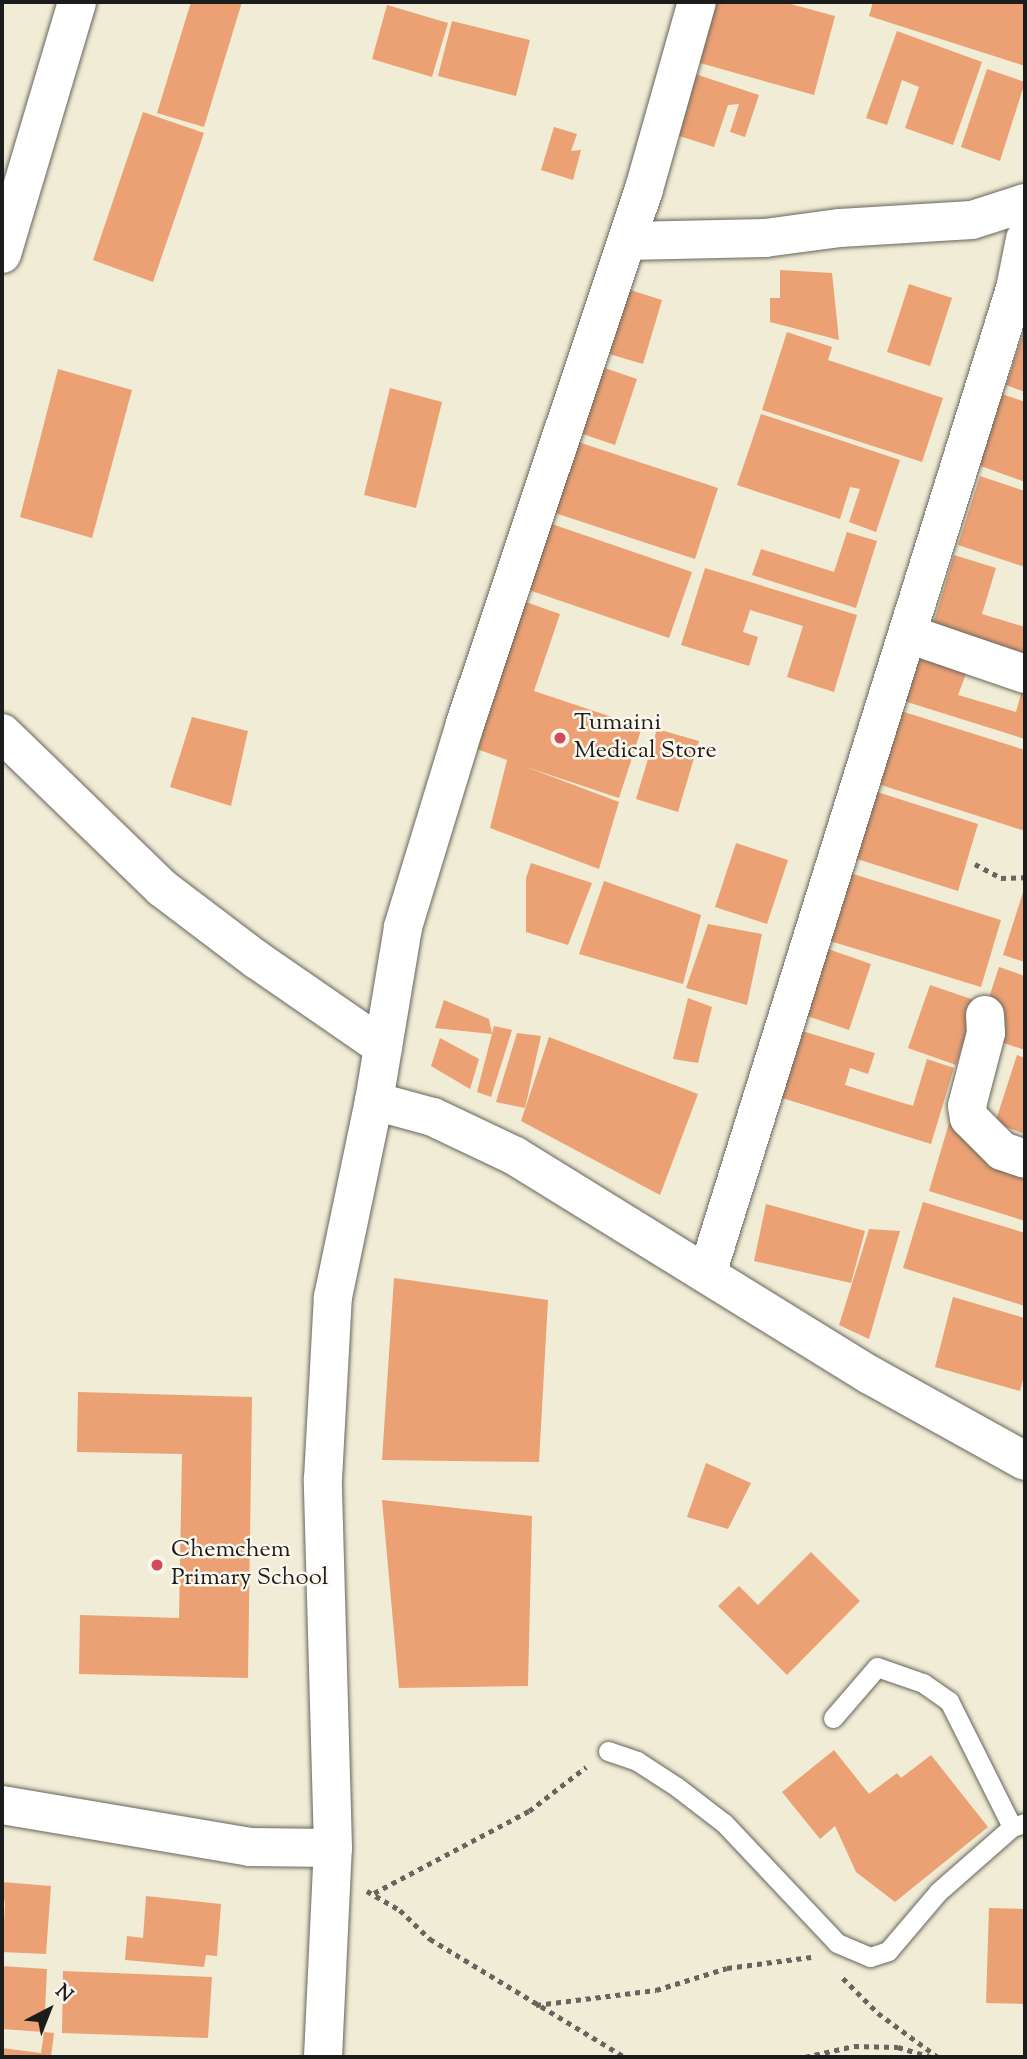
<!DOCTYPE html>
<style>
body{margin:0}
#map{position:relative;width:1027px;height:2059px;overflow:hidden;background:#f1ecd5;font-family:"Sorts Mill Goudy",serif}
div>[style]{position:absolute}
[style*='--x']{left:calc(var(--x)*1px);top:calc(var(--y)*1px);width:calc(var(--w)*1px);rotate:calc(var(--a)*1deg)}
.building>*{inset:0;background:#eba174}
.path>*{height:4.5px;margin-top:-2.25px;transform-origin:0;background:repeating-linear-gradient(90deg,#67655d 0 5px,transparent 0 10px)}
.roads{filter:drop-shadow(0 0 2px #67655d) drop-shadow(0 0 2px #67655d)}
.service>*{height:19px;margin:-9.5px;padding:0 9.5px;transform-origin:9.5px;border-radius:9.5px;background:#fff}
.minor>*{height:38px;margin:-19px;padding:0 19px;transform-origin:19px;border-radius:19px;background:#fff}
.dots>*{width:19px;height:19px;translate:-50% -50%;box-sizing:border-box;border:4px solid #fbf7ec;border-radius:50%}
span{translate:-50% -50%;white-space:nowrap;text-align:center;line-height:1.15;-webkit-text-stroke:5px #fbf7ec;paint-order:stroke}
.poi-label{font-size:24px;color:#1c1c1c}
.left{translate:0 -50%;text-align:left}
.frame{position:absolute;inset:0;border:4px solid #1c1c1c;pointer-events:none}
.north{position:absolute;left:14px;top:1975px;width:70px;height:70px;-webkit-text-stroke:5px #fbf7ec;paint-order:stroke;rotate:42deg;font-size:19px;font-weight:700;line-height:28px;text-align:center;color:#1c1c1c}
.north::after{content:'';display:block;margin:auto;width:24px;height:32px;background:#1c1c1c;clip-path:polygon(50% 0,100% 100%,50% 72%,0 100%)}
</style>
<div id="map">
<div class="building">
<div style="clip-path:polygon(191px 2px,242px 2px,204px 127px,157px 113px)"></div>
<div style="clip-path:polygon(709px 2px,783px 2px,835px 16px,814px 95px,693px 61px)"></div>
<div style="clip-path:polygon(873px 2px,1025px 2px,1025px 66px,869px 16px)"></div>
<div style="clip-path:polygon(387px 5px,448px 23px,432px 77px,372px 59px)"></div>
<div style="clip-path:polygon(452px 21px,530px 40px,516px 96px,438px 76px)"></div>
<div style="clip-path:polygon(897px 31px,982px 62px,953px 145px,905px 128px,919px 87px,902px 80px,887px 125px,866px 118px)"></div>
<div style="clip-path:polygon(987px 69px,1025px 82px,1000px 161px,961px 147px)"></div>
<div style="clip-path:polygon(692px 73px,759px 95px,745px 137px,730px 132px,739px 104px,728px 105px,714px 147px,673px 134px)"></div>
<div style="clip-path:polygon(143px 112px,204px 133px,153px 282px,93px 260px)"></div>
<div style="clip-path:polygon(554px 127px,577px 134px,571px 151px,581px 150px,573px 180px,541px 170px)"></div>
<div style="clip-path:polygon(780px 270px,832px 273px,839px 340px,770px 322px,770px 298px,780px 298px)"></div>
<div style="clip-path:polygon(909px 284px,952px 298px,930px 366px,887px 352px)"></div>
<div style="clip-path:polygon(618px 286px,662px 300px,643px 364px,599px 351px)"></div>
<div style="clip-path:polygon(1025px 328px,1025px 392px,1006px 385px)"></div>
<div style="clip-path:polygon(787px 332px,832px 347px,828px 360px,943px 398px,922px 462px,762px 410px)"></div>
<div style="clip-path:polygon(590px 363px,637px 379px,615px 445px,568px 429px)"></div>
<div style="clip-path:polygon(58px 369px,132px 390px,92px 538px,20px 517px)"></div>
<div style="clip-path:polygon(390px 388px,442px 402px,416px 508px,364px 495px)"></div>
<div style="clip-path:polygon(1002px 394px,1025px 402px,1025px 482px,978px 465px)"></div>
<div style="clip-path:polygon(761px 414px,900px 460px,876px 532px,849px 522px,860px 489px,850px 487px,840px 519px,737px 485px)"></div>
<div style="clip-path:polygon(569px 439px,718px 488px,695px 559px,555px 513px)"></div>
<div style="clip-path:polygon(980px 476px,1025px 491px,1025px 567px,958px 545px)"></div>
<div style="clip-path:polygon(543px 521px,692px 572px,669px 638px,520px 587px)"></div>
<div style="clip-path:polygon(847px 532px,877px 541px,856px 608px,752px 575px,761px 549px,834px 572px)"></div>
<div style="clip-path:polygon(954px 555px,996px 568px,982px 614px,1025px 627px,1025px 653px,933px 625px)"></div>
<div style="clip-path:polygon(705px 568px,857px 615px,834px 692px,787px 677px,803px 626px,750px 610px,743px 632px,758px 637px,749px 666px,681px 645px)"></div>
<div style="clip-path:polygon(520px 600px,560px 614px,534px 691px,642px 727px,619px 798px,526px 767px,619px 802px,599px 869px,490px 828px,507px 760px,477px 749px,501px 679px,488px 675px)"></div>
<div style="clip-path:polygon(evenodd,924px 640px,1025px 672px,1025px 739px,904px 701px,924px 640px,966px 674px,1022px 690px,1016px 712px,958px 695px,966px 674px)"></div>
<div style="clip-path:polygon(901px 711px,1025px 750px,1025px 831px,878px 784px)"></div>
<div style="clip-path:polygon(192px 717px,248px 731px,231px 806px,170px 787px)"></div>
<div style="clip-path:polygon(657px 729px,699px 741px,678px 812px,636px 799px)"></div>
<div style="clip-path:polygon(877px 792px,978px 824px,958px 891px,857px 859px)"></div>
<div style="clip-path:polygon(736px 843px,788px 860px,767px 924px,715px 907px)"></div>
<div style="clip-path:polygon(531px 863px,592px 883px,568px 945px,526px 932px,526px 878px)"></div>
<div style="clip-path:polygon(850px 873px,1001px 920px,981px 987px,830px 941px)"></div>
<div style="clip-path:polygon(604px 881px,701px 915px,683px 984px,579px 954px)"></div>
<div style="clip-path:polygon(1025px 886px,1025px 962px,1003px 955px)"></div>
<div style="clip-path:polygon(708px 924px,762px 934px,747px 1005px,686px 988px)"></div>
<div style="clip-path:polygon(828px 949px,871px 964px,849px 1030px,807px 1016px)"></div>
<div style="clip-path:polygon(999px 967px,1025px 976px,1025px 1050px,977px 1034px)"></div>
<div style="clip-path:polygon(930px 985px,977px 1001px,956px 1065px,908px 1048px)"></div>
<div style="clip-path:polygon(688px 998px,712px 1007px,698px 1063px,673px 1059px)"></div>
<div style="clip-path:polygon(444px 1000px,489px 1019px,492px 1034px,435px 1028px)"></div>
<div style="clip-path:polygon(494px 1026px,512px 1030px,491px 1097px,477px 1092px)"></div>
<div style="clip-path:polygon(802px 1031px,875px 1053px,868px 1074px,850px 1068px,845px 1085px,913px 1106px,927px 1059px,954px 1068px,931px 1144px,782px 1098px)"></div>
<div style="clip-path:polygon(517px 1033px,541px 1036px,525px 1108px,496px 1102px)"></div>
<div style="clip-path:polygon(549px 1037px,698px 1094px,660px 1195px,521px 1121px)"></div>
<div style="clip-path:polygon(440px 1038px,479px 1059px,470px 1089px,431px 1066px)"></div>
<div style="clip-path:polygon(1017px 1055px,1025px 1058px,1025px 1134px,995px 1123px)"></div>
<div style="clip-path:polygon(949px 1123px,1025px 1146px,1025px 1221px,929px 1191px)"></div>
<div style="clip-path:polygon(923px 1202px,1025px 1233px,1025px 1306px,903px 1268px)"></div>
<div style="clip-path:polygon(766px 1204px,865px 1231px,851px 1283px,754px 1261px)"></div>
<div style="clip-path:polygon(869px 1229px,900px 1231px,869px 1339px,839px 1325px)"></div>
<div style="clip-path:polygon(394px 1278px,548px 1300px,539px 1462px,382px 1460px)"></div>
<div style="clip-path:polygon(953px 1297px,1025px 1318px,1025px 1372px,1020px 1391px,935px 1367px)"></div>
<div style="clip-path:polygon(78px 1392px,252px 1397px,248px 1678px,79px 1674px,80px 1615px,179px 1618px,182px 1454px,77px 1452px)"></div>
<div style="clip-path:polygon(706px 1463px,751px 1483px,728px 1529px,687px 1517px)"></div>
<div style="clip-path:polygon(382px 1500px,532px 1516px,528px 1686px,399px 1688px)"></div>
<div style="clip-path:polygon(811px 1552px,860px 1601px,787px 1675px,718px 1606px,739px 1586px,758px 1605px)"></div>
<div style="clip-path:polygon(834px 1750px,869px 1794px,897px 1773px,901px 1778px,931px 1755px,988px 1827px,895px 1902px,856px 1872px,835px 1826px,820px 1839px,782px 1792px)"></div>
<div style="clip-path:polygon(2px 1882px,51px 1886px,46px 1954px,2px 1952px,5px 1905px)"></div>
<div style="clip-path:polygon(146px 1896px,221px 1904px,217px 1956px,206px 1955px,204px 1967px,125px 1960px,127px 1936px,143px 1938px)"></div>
<div style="clip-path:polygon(989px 1908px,1025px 1909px,1025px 2004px,986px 2003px)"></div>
<div style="clip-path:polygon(2px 1966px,47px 1969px,44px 2032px,2px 2029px)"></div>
<div style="clip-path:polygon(63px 1971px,212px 1977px,208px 2038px,62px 2033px)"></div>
<div style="clip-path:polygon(44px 2032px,54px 2033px,51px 2057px,2px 2057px,2px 2048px,41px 2053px)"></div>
</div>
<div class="path">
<div style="--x:975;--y:864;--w:30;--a:28"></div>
<div style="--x:1001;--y:878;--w:24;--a:-2"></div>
<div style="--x:367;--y:1891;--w:38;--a:30"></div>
<div style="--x:400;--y:1910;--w:42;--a:44"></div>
<div style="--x:430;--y:1939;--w:228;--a:31.2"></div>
<div style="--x:374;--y:1893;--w:175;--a:-27.9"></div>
<div style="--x:529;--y:1811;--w:72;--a:-37.7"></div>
<div style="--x:843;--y:1978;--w:49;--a:45"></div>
<div style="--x:878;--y:2013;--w:74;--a:36.3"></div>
<div style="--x:536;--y:2005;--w:121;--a:-7.1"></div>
<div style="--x:656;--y:1990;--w:74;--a:-17.2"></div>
<div style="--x:727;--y:1968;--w:85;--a:-7.5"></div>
<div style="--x:805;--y:2057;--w:50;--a:-12.7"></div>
<div style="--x:854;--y:2046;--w:44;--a:1.3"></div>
<div style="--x:898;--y:2047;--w:34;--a:17"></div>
</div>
<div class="roads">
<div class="service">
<div style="--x:833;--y:1718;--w:67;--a:-49.2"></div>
<div style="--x:877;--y:1667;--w:49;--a:19.2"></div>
<div style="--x:923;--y:1683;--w:32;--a:35"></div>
<div style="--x:949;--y:1701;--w:141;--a:63.4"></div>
<div style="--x:608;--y:1751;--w:31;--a:19"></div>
<div style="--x:637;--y:1761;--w:48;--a:33"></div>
<div style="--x:677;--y:1787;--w:59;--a:37.5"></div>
<div style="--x:724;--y:1823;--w:165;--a:46.7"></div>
<div style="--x:837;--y:1943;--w:36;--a:23"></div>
<div style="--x:870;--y:1957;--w:19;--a:-18"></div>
<div style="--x:888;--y:1951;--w:77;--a:-49.7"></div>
<div style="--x:938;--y:1892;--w:98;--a:-41.3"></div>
<div style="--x:1012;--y:1827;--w:14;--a:-17"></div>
</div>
<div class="minor">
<div style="--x:627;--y:241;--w:138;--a:-1.2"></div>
<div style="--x:765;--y:238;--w:76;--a:-7.6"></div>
<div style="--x:840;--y:228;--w:132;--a:-3.5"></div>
<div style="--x:972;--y:220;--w:56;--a:-17.8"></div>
<div style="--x:2;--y:254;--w:263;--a:-73.4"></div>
<div style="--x:908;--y:634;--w:124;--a:18.9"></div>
<div style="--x:2;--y:733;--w:223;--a:44.1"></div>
<div style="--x:162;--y:888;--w:119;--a:37.2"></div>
<div style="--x:257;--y:960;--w:153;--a:34.6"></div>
<div style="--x:985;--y:1015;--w:18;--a:87"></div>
<div style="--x:986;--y:1033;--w:75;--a:104.6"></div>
<div style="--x:967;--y:1106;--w:12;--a:81"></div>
<div style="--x:969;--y:1118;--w:47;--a:45"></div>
<div style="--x:1002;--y:1151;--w:24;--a:19"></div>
<div style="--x:374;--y:1101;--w:61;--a:15.2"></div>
<div style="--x:433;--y:1117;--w:91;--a:25.4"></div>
<div style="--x:515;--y:1156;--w:417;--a:31.7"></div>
<div style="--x:870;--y:1375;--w:177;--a:29"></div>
<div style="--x:707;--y:1274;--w:1032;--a:-72.64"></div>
<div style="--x:1015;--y:289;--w:51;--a:-78.7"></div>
<div style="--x:2;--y:1805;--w:252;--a:9.6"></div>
<div style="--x:250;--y:1847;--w:83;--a:0.7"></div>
<div style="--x:323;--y:2057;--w:209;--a:-87.3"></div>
<div style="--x:333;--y:1848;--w:369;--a:-91.6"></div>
<div style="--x:323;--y:1479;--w:182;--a:-86.9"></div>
<div style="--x:333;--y:1297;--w:200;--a:-78.2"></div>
<div style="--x:374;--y:1101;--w:176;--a:-80.5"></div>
<div style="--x:403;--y:927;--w:212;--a:-73"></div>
<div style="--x:465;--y:724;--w:564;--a:-71.5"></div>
<div style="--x:644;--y:189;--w:194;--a:-74.2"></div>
</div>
</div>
<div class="dots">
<div style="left:560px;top:738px;background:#d1495b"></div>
<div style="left:157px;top:1565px;background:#d1495b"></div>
</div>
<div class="poi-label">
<span class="left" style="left:574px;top:738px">Tumaini<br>Medical Store</span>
<span class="left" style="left:171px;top:1565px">Chemchem<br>Primary School</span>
</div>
<div class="frame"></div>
<div class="north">N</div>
</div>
